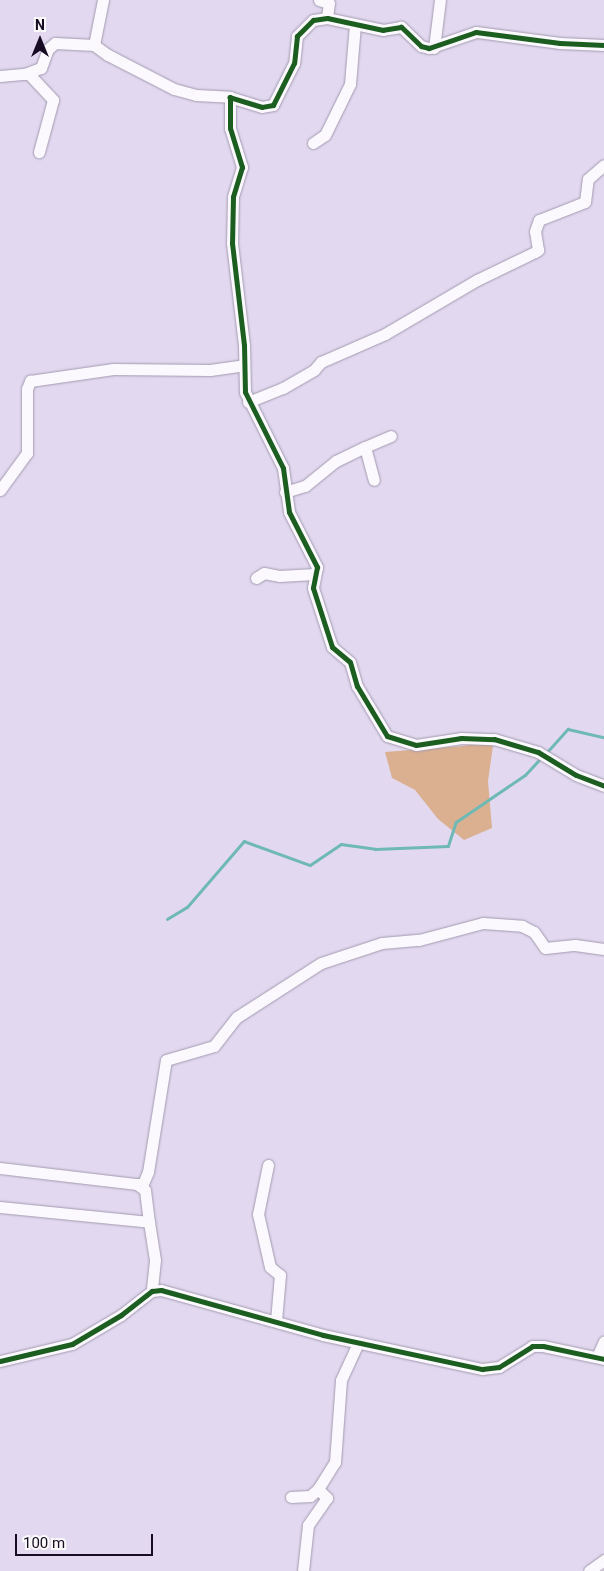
<!DOCTYPE html>
<style>
body{margin:0}
#map{position:relative;width:604px;height:1571px;overflow:hidden;background:#e2d9f0;font-family:Roboto,sans-serif}
div>[style]{position:absolute}
[style*='--x']{left:calc(var(--x)*1px);top:calc(var(--y)*1px);width:calc(var(--w)*1px);rotate:calc(var(--a)*1deg)}
.forest>*{inset:0;background:#dbb091}
.stream>*{height:2.5px;margin:-1.25px;padding:0 1.25px;transform-origin:1.25px;border-radius:1.25px;background:#6eb9b6}
.roads{filter:drop-shadow(0 0 1px #a39ab0) drop-shadow(0 0 1px #a39ab0)}
.street>*{height:11px;margin:-5.5px;padding:0 5.5px;transform-origin:5.5px;border-radius:5.5px;background:#fbf9fd}
.cycleway>*{height:5px;margin:-2.5px;padding:0 2.5px;transform-origin:2.5px;border-radius:2.5px;background:#1b5e20}
span{translate:-50% -50%;white-space:nowrap;text-align:center;line-height:1.15;-webkit-text-stroke:5px #fafafa;paint-order:stroke}
.north{position:absolute;left:15px;top:15px;width:50px;height:50px;-webkit-text-stroke:4px #fafafa;paint-order:stroke;rotate:0deg;font-size:14px;font-weight:700;line-height:20px;text-align:center;color:#180c24}
.north::after{content:'';display:block;margin:auto;width:18px;height:22px;background:#180c24;clip-path:polygon(50% 0,100% 100%,50% 72%,0 100%)}
.scale{position:absolute;left:15px;top:1534px;width:138px;height:22px;box-sizing:border-box;border:2px solid #180c24;border-top:0;padding-left:6px;font-size:15px;line-height:18px;white-space:nowrap;color:#180c24;-webkit-text-stroke:4px #fafafa;paint-order:stroke}
</style>
<div id="map">
<div class="forest">
<div style="clip-path:polygon(494px 739px,488px 781px,492px 828px,464px 840px,438px 819px,415px 790px,392px 778px,385px 752px,463px 746px)"></div>
</div>
<div class="stream">
<div style="--x:547;--y:752;--w:31;--a:-48"></div>
<div style="--x:568;--y:729;--w:37;--a:13"></div>
<div style="--x:167;--y:919;--w:23;--a:-31"></div>
<div style="--x:187;--y:907;--w:87;--a:-49.2"></div>
<div style="--x:244;--y:841;--w:70;--a:20"></div>
<div style="--x:310;--y:865;--w:37;--a:-34"></div>
<div style="--x:341;--y:844;--w:34;--a:8"></div>
<div style="--x:375;--y:849;--w:73;--a:-2.4"></div>
<div style="--x:448;--y:846;--w:25;--a:-72"></div>
<div style="--x:456;--y:822;--w:83;--a:-34.3"></div>
<div style="--x:525;--y:775;--w:23;--a:-47"></div>
</div>
<div class="roads">
<div class="street">
<div style="--x:319;--y:0;--w:10;--a:17"></div>
<div style="--x:329;--y:3;--w:15;--a:98"></div>
<div style="--x:94;--y:45;--w:17;--a:36"></div>
<div style="--x:108;--y:55;--w:74;--a:27.3"></div>
<div style="--x:174;--y:89;--w:23;--a:15"></div>
<div style="--x:196;--y:95;--w:34;--a:3"></div>
<div style="--x:604;--y:45;--w:44;--a:-177.4"></div>
<div style="--x:560;--y:43;--w:85;--a:-172.5"></div>
<div style="--x:476;--y:32;--w:50;--a:161.2"></div>
<div style="--x:429;--y:48;--w:8;--a:-166"></div>
<div style="--x:421;--y:46;--w:28;--a:-136"></div>
<div style="--x:401;--y:27;--w:18;--a:171"></div>
<div style="--x:383;--y:30;--w:57;--a:-167.9"></div>
<div style="--x:327;--y:18;--w:14;--a:172"></div>
<div style="--x:313;--y:20;--w:23;--a:135"></div>
<div style="--x:297;--y:36;--w:27;--a:96"></div>
<div style="--x:294;--y:63;--w:47;--a:116.6"></div>
<div style="--x:273;--y:105;--w:11;--a:170"></div>
<div style="--x:262;--y:107;--w:34;--a:-163"></div>
<div style="--x:230;--y:97;--w:31;--a:90"></div>
<div style="--x:230;--y:128;--w:41;--a:72.9"></div>
<div style="--x:242;--y:167;--w:31;--a:107"></div>
<div style="--x:233;--y:197;--w:46;--a:91.2"></div>
<div style="--x:232;--y:243;--w:103;--a:83.3"></div>
<div style="--x:244;--y:345;--w:47;--a:88.8"></div>
<div style="--x:245;--y:392;--w:85;--a:63.4"></div>
<div style="--x:283;--y:468;--w:44;--a:82.2"></div>
<div style="--x:289;--y:512;--w:62;--a:63"></div>
<div style="--x:317;--y:567;--w:21;--a:101"></div>
<div style="--x:313;--y:588;--w:62;--a:72.1"></div>
<div style="--x:332;--y:647;--w:23;--a:40"></div>
<div style="--x:350;--y:662;--w:25;--a:74"></div>
<div style="--x:357;--y:686;--w:58;--a:59"></div>
<div style="--x:387;--y:736;--w:30;--a:17"></div>
<div style="--x:416;--y:745;--w:46;--a:-8.8"></div>
<div style="--x:461;--y:738;--w:33;--a:2"></div>
<div style="--x:494;--y:739;--w:46;--a:16.5"></div>
<div style="--x:538;--y:752;--w:44;--a:31.2"></div>
<div style="--x:576;--y:775;--w:30;--a:21"></div>
<div style="--x:434;--y:48;--w:48;--a:-82.9"></div>
<div style="--x:28;--y:73;--w:37;--a:47"></div>
<div style="--x:53;--y:100;--w:54;--a:105.1"></div>
<div style="--x:0;--y:76;--w:25;--a:-5"></div>
<div style="--x:25;--y:74;--w:17;--a:-21"></div>
<div style="--x:41;--y:68;--w:20;--a:-70"></div>
<div style="--x:48;--y:49;--w:9;--a:-41"></div>
<div style="--x:55;--y:43;--w:39;--a:3"></div>
<div style="--x:94;--y:45;--w:46;--a:-78.7"></div>
<div style="--x:313;--y:143;--w:14;--a:-34"></div>
<div style="--x:325;--y:135;--w:57;--a:-63.9"></div>
<div style="--x:350;--y:84;--w:59;--a:-85.2"></div>
<div style="--x:248;--y:402;--w:38;--a:-22"></div>
<div style="--x:283;--y:388;--w:36;--a:-30"></div>
<div style="--x:314;--y:370;--w:11;--a:-49"></div>
<div style="--x:321;--y:362;--w:70;--a:-23.6"></div>
<div style="--x:385;--y:334;--w:107;--a:-30.4"></div>
<div style="--x:477;--y:280;--w:64;--a:-25.8"></div>
<div style="--x:535;--y:252;--w:4;--a:-34"></div>
<div style="--x:538;--y:250;--w:19;--a:-99"></div>
<div style="--x:535;--y:231;--w:12;--a:-70"></div>
<div style="--x:539;--y:220;--w:49;--a:-21.4"></div>
<div style="--x:585;--y:202;--w:23;--a:-83"></div>
<div style="--x:588;--y:179;--w:21;--a:-41"></div>
<div style="--x:365;--y:447;--w:28;--a:-23"></div>
<div style="--x:0;--y:490;--w:46;--a:-53.9"></div>
<div style="--x:27;--y:453;--w:64;--a:-90"></div>
<div style="--x:27;--y:389;--w:9;--a:-69"></div>
<div style="--x:30;--y:381;--w:84;--a:-8.2"></div>
<div style="--x:113;--y:369;--w:97;--a:0.6"></div>
<div style="--x:210;--y:370;--w:34;--a:-8"></div>
<div style="--x:285;--y:492;--w:21;--a:-17"></div>
<div style="--x:305;--y:486;--w:40;--a:-39"></div>
<div style="--x:336;--y:461;--w:32;--a:-26"></div>
<div style="--x:365;--y:447;--w:34;--a:75"></div>
<div style="--x:256;--y:578;--w:9;--a:-32"></div>
<div style="--x:264;--y:573;--w:15;--a:11"></div>
<div style="--x:279;--y:576;--w:36;--a:-3"></div>
<div style="--x:268;--y:1165;--w:50;--a:101.5"></div>
<div style="--x:258;--y:1214;--w:54;--a:77.2"></div>
<div style="--x:270;--y:1267;--w:13;--a:39"></div>
<div style="--x:280;--y:1275;--w:46;--a:95"></div>
<div style="--x:0;--y:1168;--w:138;--a:6.7"></div>
<div style="--x:137;--y:1184;--w:10;--a:37"></div>
<div style="--x:145;--y:1190;--w:32;--a:83"></div>
<div style="--x:142;--y:1186;--w:15;--a:-67"></div>
<div style="--x:148;--y:1172;--w:113;--a:-80.9"></div>
<div style="--x:166;--y:1060;--w:50;--a:-16.3"></div>
<div style="--x:214;--y:1046;--w:37;--a:-52"></div>
<div style="--x:237;--y:1017;--w:100;--a:-32.7"></div>
<div style="--x:321;--y:963;--w:64;--a:-18.2"></div>
<div style="--x:382;--y:943;--w:37;--a:-5"></div>
<div style="--x:419;--y:940;--w:66;--a:-14.9"></div>
<div style="--x:483;--y:923;--w:39;--a:4"></div>
<div style="--x:522;--y:926;--w:13;--a:27"></div>
<div style="--x:534;--y:932;--w:19;--a:55"></div>
<div style="--x:545;--y:948;--w:30;--a:-6"></div>
<div style="--x:575;--y:945;--w:29;--a:8"></div>
<div style="--x:0;--y:1207;--w:150;--a:5.7"></div>
<div style="--x:149;--y:1222;--w:38;--a:81"></div>
<div style="--x:155;--y:1260;--w:31;--a:96"></div>
<div style="--x:597;--y:1357;--w:17;--a:-66"></div>
<div style="--x:0;--y:1361;--w:74;--a:-13.3"></div>
<div style="--x:72;--y:1344;--w:57;--a:-30.6"></div>
<div style="--x:121;--y:1315;--w:39;--a:-38"></div>
<div style="--x:152;--y:1291;--w:9;--a:-6"></div>
<div style="--x:161;--y:1290;--w:168;--a:15.5"></div>
<div style="--x:323;--y:1335;--w:163;--a:12.1"></div>
<div style="--x:482;--y:1369;--w:17;--a:-7"></div>
<div style="--x:499;--y:1367;--w:39;--a:-32"></div>
<div style="--x:532;--y:1346;--w:11;--a:0"></div>
<div style="--x:543;--y:1346;--w:62;--a:12"></div>
<div style="--x:291;--y:1497;--w:19;--a:-3"></div>
<div style="--x:310;--y:1496;--w:11;--a:-41"></div>
<div style="--x:318;--y:1489;--w:32;--a:-58"></div>
<div style="--x:335;--y:1462;--w:82;--a:-85.8"></div>
<div style="--x:341;--y:1380;--w:41;--a:-65.3"></div>
<div style="--x:303;--y:1571;--w:46;--a:-83.8"></div>
<div style="--x:308;--y:1525;--w:33;--a:-55"></div>
<div style="--x:327;--y:1498;--w:13;--a:-135"></div>
<div style="--x:589;--y:1571;--w:19;--a:-36"></div>
</div>
</div>
<div class="cycleway">
<div style="--x:604;--y:45;--w:44;--a:-177.4"></div>
<div style="--x:560;--y:43;--w:85;--a:-172.5"></div>
<div style="--x:476;--y:32;--w:50;--a:161.2"></div>
<div style="--x:429;--y:48;--w:8;--a:-166"></div>
<div style="--x:421;--y:46;--w:28;--a:-136"></div>
<div style="--x:401;--y:27;--w:18;--a:171"></div>
<div style="--x:383;--y:30;--w:57;--a:-167.9"></div>
<div style="--x:327;--y:18;--w:14;--a:172"></div>
<div style="--x:313;--y:20;--w:23;--a:135"></div>
<div style="--x:297;--y:36;--w:27;--a:96"></div>
<div style="--x:294;--y:63;--w:47;--a:116.6"></div>
<div style="--x:273;--y:105;--w:11;--a:170"></div>
<div style="--x:262;--y:107;--w:34;--a:-163"></div>
<div style="--x:230;--y:97;--w:31;--a:90"></div>
<div style="--x:230;--y:128;--w:41;--a:72.9"></div>
<div style="--x:242;--y:167;--w:31;--a:107"></div>
<div style="--x:233;--y:197;--w:46;--a:91.2"></div>
<div style="--x:232;--y:243;--w:103;--a:83.3"></div>
<div style="--x:244;--y:345;--w:47;--a:88.8"></div>
<div style="--x:245;--y:392;--w:85;--a:63.4"></div>
<div style="--x:283;--y:468;--w:44;--a:82.2"></div>
<div style="--x:289;--y:512;--w:62;--a:63"></div>
<div style="--x:317;--y:567;--w:21;--a:101"></div>
<div style="--x:313;--y:588;--w:62;--a:72.1"></div>
<div style="--x:332;--y:647;--w:23;--a:40"></div>
<div style="--x:350;--y:662;--w:25;--a:74"></div>
<div style="--x:357;--y:686;--w:58;--a:59"></div>
<div style="--x:387;--y:736;--w:30;--a:17"></div>
<div style="--x:416;--y:745;--w:46;--a:-8.8"></div>
<div style="--x:461;--y:738;--w:33;--a:2"></div>
<div style="--x:494;--y:739;--w:46;--a:16.5"></div>
<div style="--x:538;--y:752;--w:44;--a:31.2"></div>
<div style="--x:576;--y:775;--w:30;--a:21"></div>
<div style="--x:0;--y:1361;--w:74;--a:-13.3"></div>
<div style="--x:72;--y:1344;--w:57;--a:-30.6"></div>
<div style="--x:121;--y:1315;--w:39;--a:-38"></div>
<div style="--x:152;--y:1291;--w:9;--a:-6"></div>
<div style="--x:161;--y:1290;--w:168;--a:15.5"></div>
<div style="--x:323;--y:1335;--w:163;--a:12.1"></div>
<div style="--x:482;--y:1369;--w:17;--a:-7"></div>
<div style="--x:499;--y:1367;--w:39;--a:-32"></div>
<div style="--x:532;--y:1346;--w:11;--a:0"></div>
<div style="--x:543;--y:1346;--w:62;--a:12"></div>
</div>
<div class="north">N</div>
<div class="scale">100 m</div>
</div>
